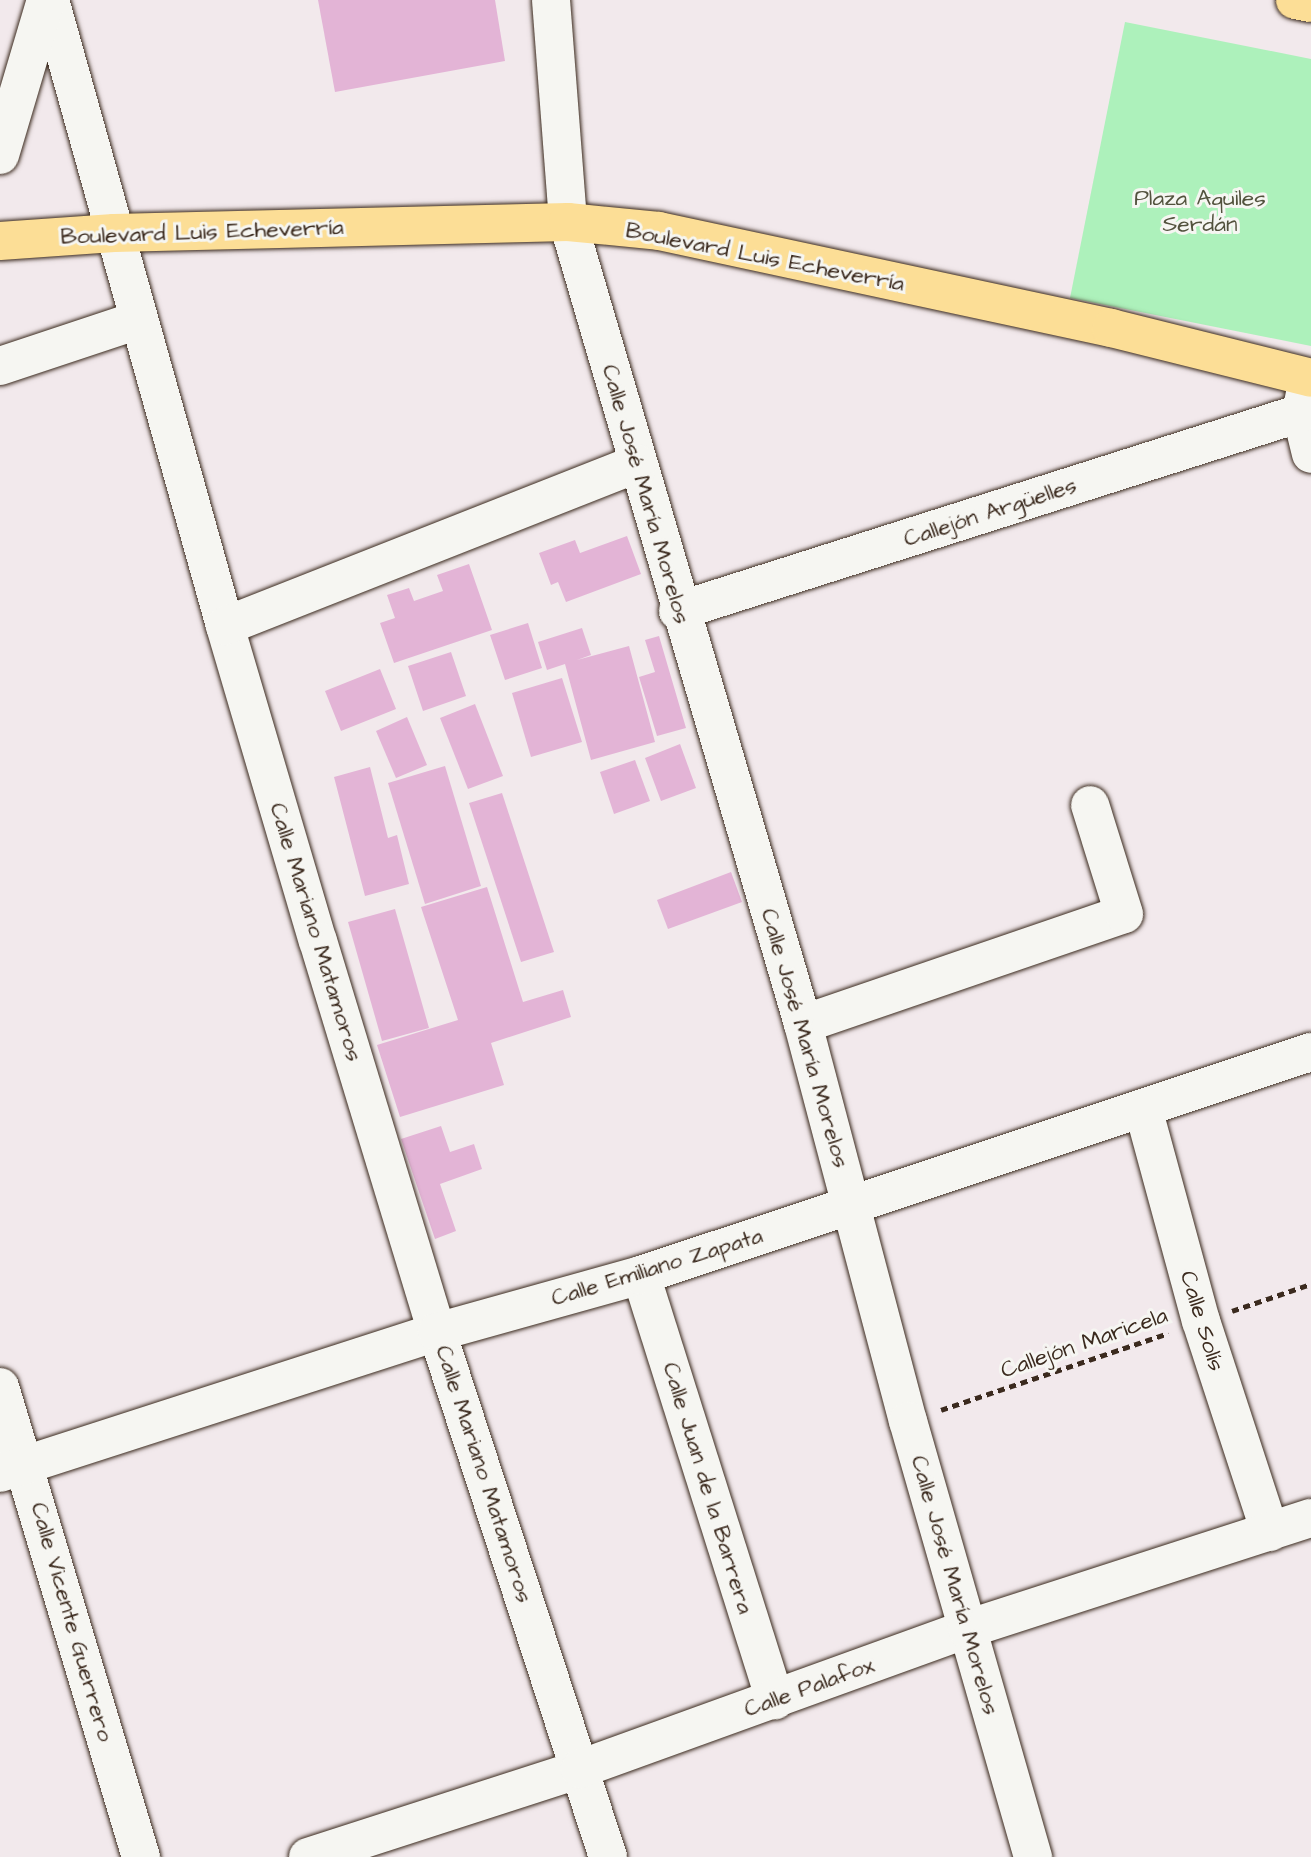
<!DOCTYPE html>
<meta charset="utf-8">
<style>
body{margin:0}
#map{position:relative;width:1311px;height:1857px;overflow:hidden;background:#f2e9ec;font-family:"Architects Daughter",sans-serif}
div>[style]{position:absolute}
[style*='--x']{left:calc(var(--x)*1px);top:calc(var(--y)*1px);width:calc(var(--w)*1px);rotate:calc(var(--a)*1deg)}
.green>*{inset:0;background:#adf1bb}
.building>*{inset:0;background:#e3b4d6}
.path>*{height:4.5px;margin-top:-2.25px;transform-origin:0;background:repeating-linear-gradient(90deg,#3b2a1e 0 7px,transparent 0 12px)}
.roads{filter:drop-shadow(0 0 2px #3b2a1e) drop-shadow(0 0 2px #3b2a1e)}
.minor>*{height:38px;margin:-19px;padding:0 19px;transform-origin:19px;border-radius:19px;background:#f6f6f2}
.major>*{height:38px;margin:-19px;padding:0 19px;transform-origin:19px;border-radius:19px;background:#fcde96}
span{translate:-50% -50%;white-space:nowrap;text-align:center;line-height:1.15;-webkit-text-stroke:6px #f6f6f2;paint-order:stroke}
.park-label{font-size:23px;color:#52523d}
.street-label{font-size:23px;color:#3b2a1e}
</style>
<div id="map">
<div class="green">
<div style="clip-path:polygon(1125px 22px,1311px 59px,1311px 346px,1070px 298px)"></div>
</div>
<div class="building">
<div style="clip-path:polygon(318px 0,495px 0,505px 61px,335px 92px)"></div>
<div style="clip-path:polygon(627px 536px,641px 574px,566px 602px,558px 582px,551px 585px,539px 553px,575px 540px,580px 553px)"></div>
<div style="clip-path:polygon(469px 564px,492px 630px,394px 663px,380px 623px,395px 618px,387px 595px,409px 588px,414px 601px,443px 591px,437px 575px)"></div>
<div style="clip-path:polygon(528px 623px,542px 668px,505px 680px,490px 635px)"></div>
<div style="clip-path:polygon(582px 628px,591px 655px,577px 660px,629px 646px,655px 742px,591px 760px,565px 664px,547px 670px,538px 642px)"></div>
<div style="clip-path:polygon(659px 636px,686px 728px,657px 736px,639px 677px,655px 672px,645px 640px)"></div>
<div style="clip-path:polygon(451px 652px,466px 696px,423px 711px,408px 666px)"></div>
<div style="clip-path:polygon(380px 669px,396px 709px,341px 731px,325px 691px)"></div>
<div style="clip-path:polygon(562px 678px,582px 742px,531px 757px,512px 693px)"></div>
<div style="clip-path:polygon(475px 704px,503px 776px,468px 789px,440px 718px)"></div>
<div style="clip-path:polygon(407px 717px,427px 765px,396px 778px,376px 731px)"></div>
<div style="clip-path:polygon(680px 744px,696px 788px,661px 801px,645px 758px)"></div>
<div style="clip-path:polygon(635px 760px,650px 801px,614px 814px,600px 772px)"></div>
<div style="clip-path:polygon(445px 766px,481px 886px,425px 904px,388px 783px)"></div>
<div style="clip-path:polygon(370px 767px,388px 838px,397px 835px,409px 884px,365px 896px,334px 777px)"></div>
<div style="clip-path:polygon(502px 793px,554px 952px,521px 962px,469px 803px)"></div>
<div style="clip-path:polygon(731px 872px,742px 902px,668px 929px,657px 900px)"></div>
<div style="clip-path:polygon(487px 887px,523px 1002px,563px 990px,571px 1017px,491px 1043px,504px 1085px,400px 1117px,377px 1045px,458px 1020px,421px 907px)"></div>
<div style="clip-path:polygon(395px 909px,429px 1028px,382px 1041px,348px 922px)"></div>
<div style="clip-path:polygon(441px 1126px,450px 1152px,474px 1144px,482px 1169px,440px 1184px,456px 1231px,435px 1239px,401px 1139px)"></div>
</div>
<div class="path">
<div style="--x:1232;--y:1311;--w:83;--a:-18.9"></div>
<div style="--x:941;--y:1410;--w:240;--a:-18.7"></div>
</div>
<div class="roads">
<div class="minor">
<div style="--x:50;--y:0;--w:650;--a:74.38"></div>
<div style="--x:225;--y:626;--w:328;--a:73.6"></div>
<div style="--x:318;--y:941;--w:409;--a:73.1"></div>
<div style="--x:437;--y:1332;--w:552;--a:71.96"></div>
<div style="--x:551;--y:0;--w:223;--a:85.6"></div>
<div style="--x:568;--y:222;--w:836;--a:73.67"></div>
<div style="--x:803;--y:1024;--w:411;--a:75.2"></div>
<div style="--x:908;--y:1421;--w:454;--a:74"></div>
<div style="--x:0;--y:155;--w:162;--a:-73.5"></div>
<div style="--x:0;--y:366;--w:145;--a:-18.4"></div>
<div style="--x:1306;--y:388;--w:25;--a:101"></div>
<div style="--x:1301;--y:413;--w:42;--a:76.3"></div>
<div style="--x:678;--y:611;--w:654;--a:-17.63"></div>
<div style="--x:225;--y:626;--w:443;--a:-21.5"></div>
<div style="--x:803;--y:1024;--w:339;--a:-18.9"></div>
<div style="--x:1124;--y:914;--w:114;--a:-107.3"></div>
<div style="--x:1143;--y:1108;--w:221;--a:74.8"></div>
<div style="--x:1201;--y:1321;--w:222;--a:71.9"></div>
<div style="--x:641;--y:1275;--w:446;--a:72.5"></div>
<div style="--x:0;--y:1387;--w:491;--a:73.3"></div>
<div style="--x:0;--y:1473;--w:459;--a:-17.9"></div>
<div style="--x:437;--y:1332;--w:212;--a:-15.6"></div>
<div style="--x:641;--y:1275;--w:706;--a:-18.41"></div>
<div style="--x:308;--y:1857;--w:286;--a:-17.9"></div>
<div style="--x:580;--y:1769;--w:412;--a:-19.9"></div>
<div style="--x:967;--y:1629;--w:361;--a:-17.9"></div>
</div>
<div class="major">
<div style="--x:1295;--y:0;--w:16;--a:11"></div>
<div style="--x:0;--y:241;--w:114;--a:-4"></div>
<div style="--x:114;--y:233;--w:454;--a:-1.4"></div>
<div style="--x:568;--y:222;--w:91;--a:5.6"></div>
<div style="--x:659;--y:231;--w:462;--a:12.1"></div>
<div style="--x:1111;--y:328;--w:206;--a:14"></div>
</div>
</div>
<div class="park-label">
<span style="left:1200px;top:211px">Plaza Aquiles<br>Serdán</span>
</div>
<div class="street-label">
<span style="left:202px;top:232px;rotate:-2deg">Boulevard Luis Echeverría</span>
<span style="left:765px;top:257px;rotate:11deg">Boulevard Luis Echeverría</span>
<span style="left:646px;top:494px;rotate:74deg">Calle José María Morelos</span>
<span style="left:990px;top:512px;rotate:-18deg">Callejón Argüelles</span>
<span style="left:316px;top:932px;rotate:73deg">Calle Mariano Matamoros</span>
<span style="left:805px;top:1038px;rotate:74deg">Calle José María Morelos</span>
<span style="left:657px;top:1267px;rotate:-17deg">Calle Emiliano Zapata</span>
<span style="left:1202px;top:1321px;rotate:73deg">Calle Solís</span>
<span style="left:1084px;top:1343px;rotate:-19deg">Callejón Maricela</span>
<span style="left:484px;top:1474px;rotate:72deg">Calle Mariano Matamoros</span>
<span style="left:708px;top:1488px;rotate:73deg">Calle Juan de la Barrera</span>
<span style="left:955px;top:1585px;rotate:74deg">Calle José María Morelos</span>
<span style="left:72px;top:1622px;rotate:74deg">Calle Vicente Guerrero</span>
<span style="left:809px;top:1687px;rotate:-20deg">Calle Palafox</span>
</div>
</div>
